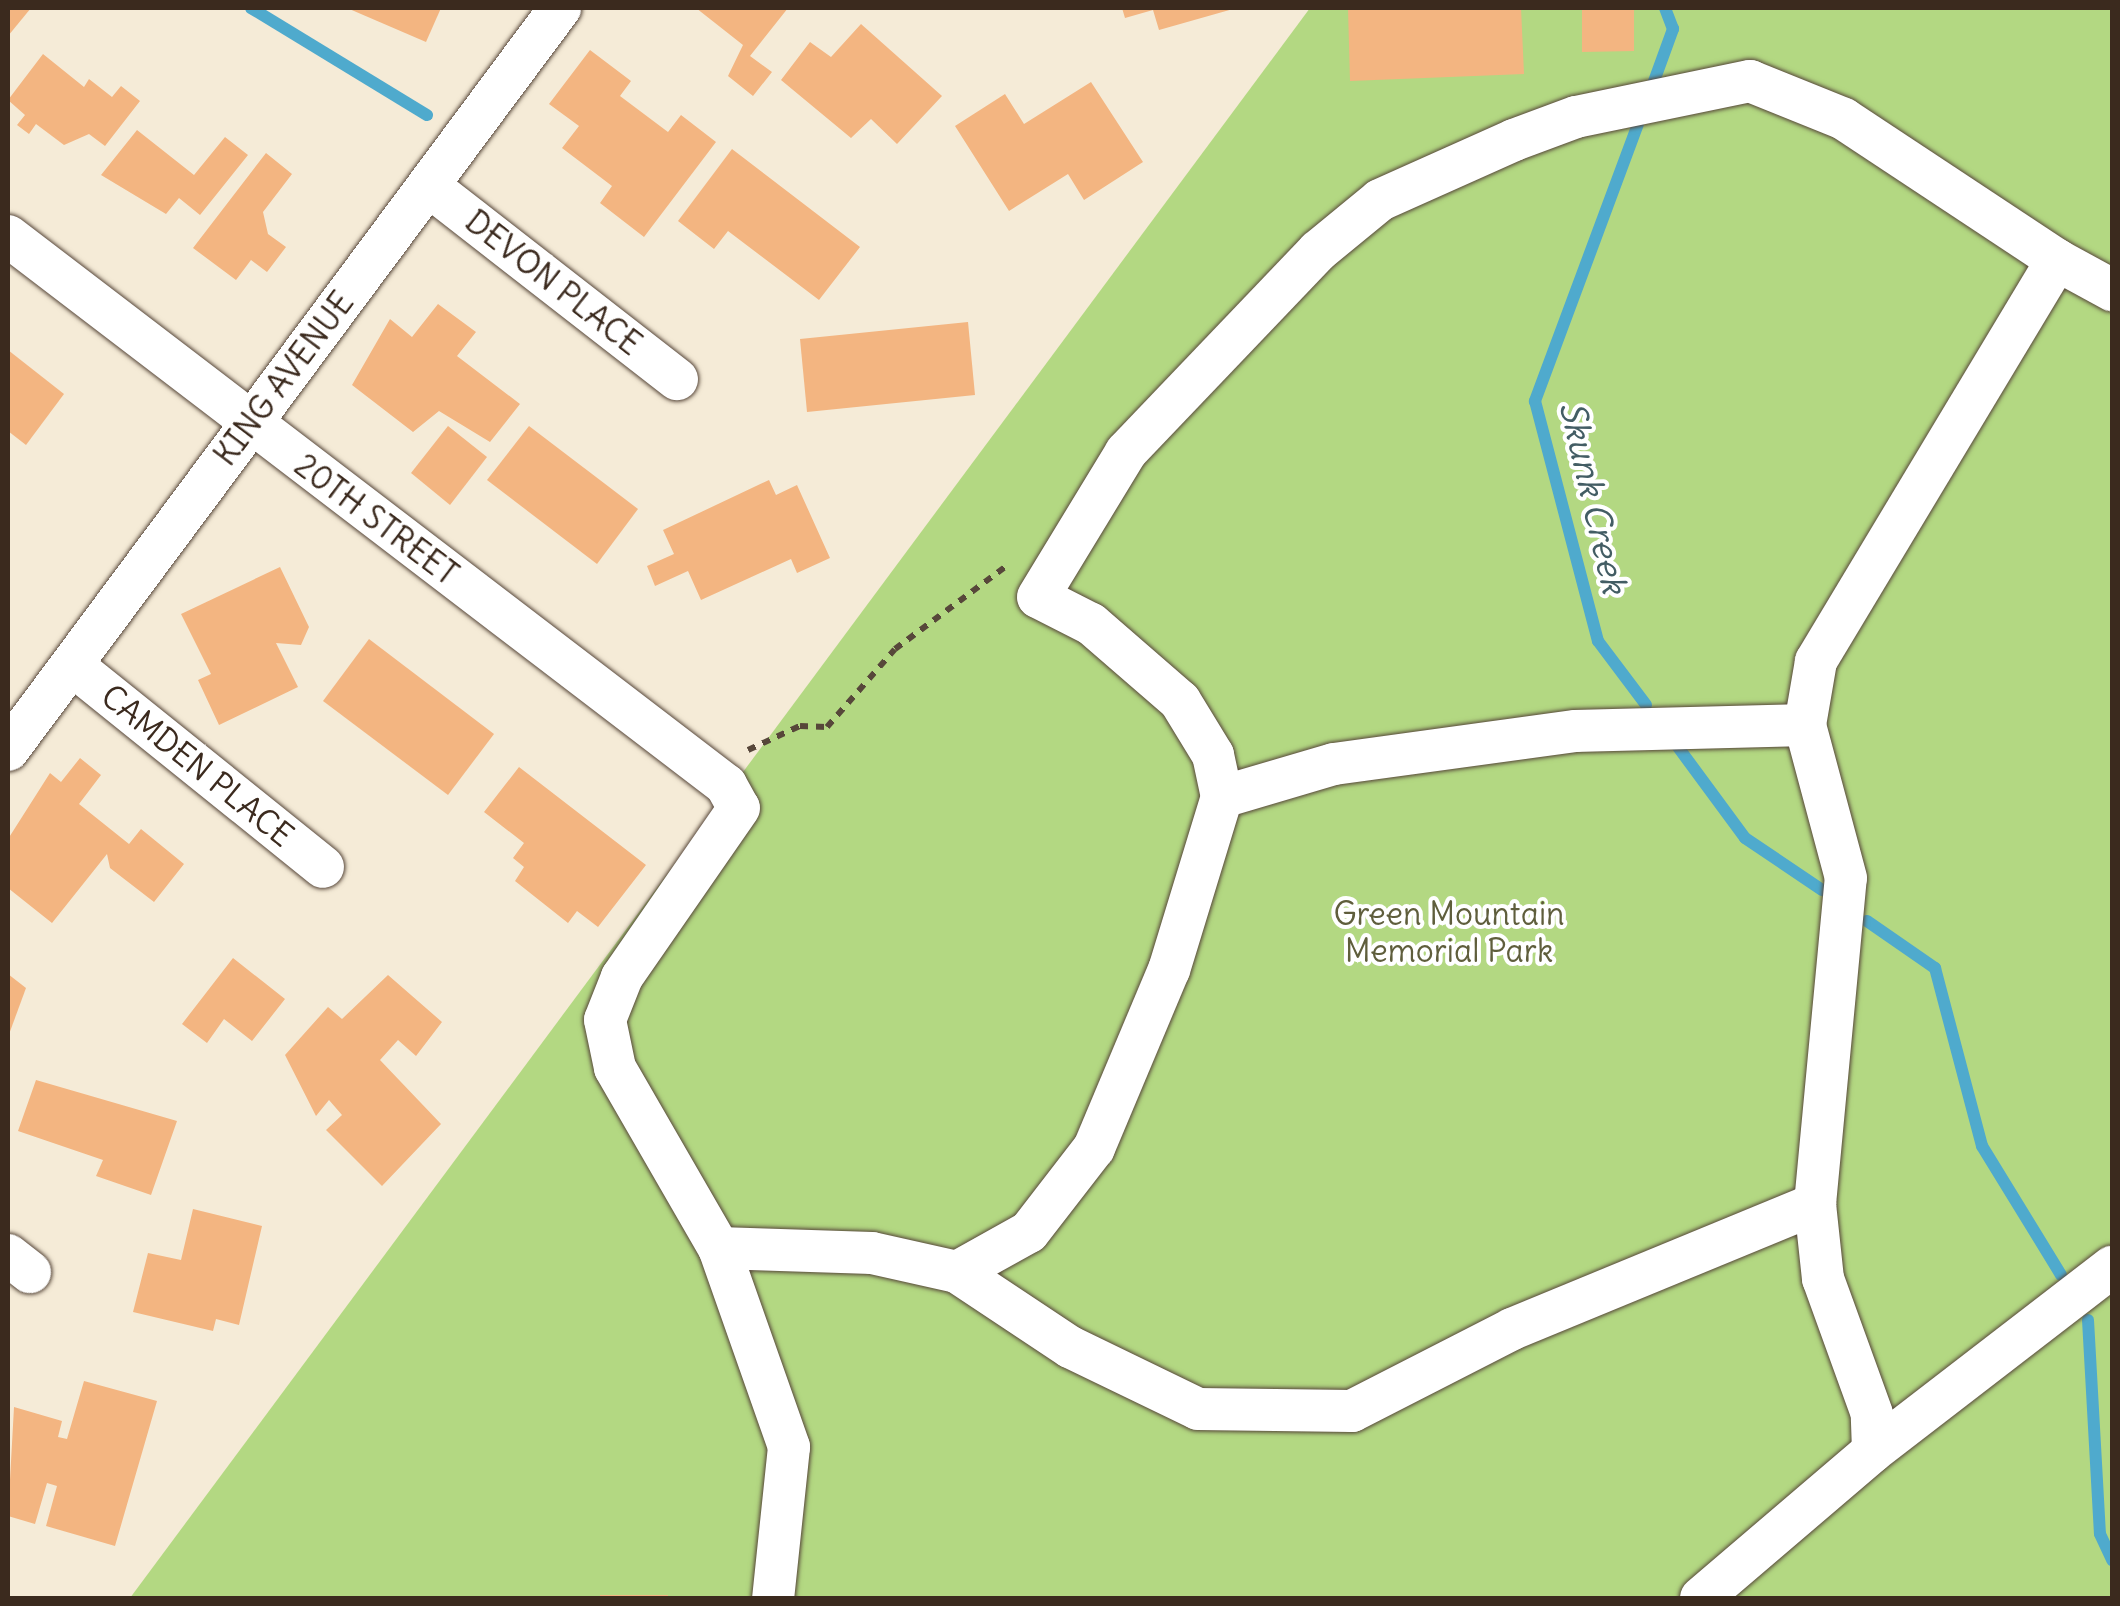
<!DOCTYPE html>
<style>
body{margin:0}
#map{position:relative;width:2120px;height:1606px;overflow:hidden;background:#f5ebd7;font-family:Delius,sans-serif}
div>[style]{position:absolute}
[style*='--x']{left:calc(var(--x)*1px);top:calc(var(--y)*1px);width:calc(var(--w)*1px);rotate:calc(var(--a)*1deg)}
.green>*{inset:0;background:#b3d882}
.stream>*{height:12px;margin:-6px;padding:0 6px;transform-origin:6px;border-radius:6px;background:#4faacd}
.building>*{inset:0;background:#f3b581}
.path>*{height:6px;margin-top:-3px;transform-origin:0;background:repeating-linear-gradient(90deg,#57473a 0 8px,transparent 0 16px)}
.roads{filter:drop-shadow(0 0 2px #57473a) drop-shadow(0 0 2px #57473a)}
.minor>*{height:42px;margin:-21px;padding:0 21px;transform-origin:21px;border-radius:21px;background:#fff}
span{translate:-50% -50%;white-space:nowrap;text-align:center;line-height:1.15;-webkit-text-stroke:8px #fff;paint-order:stroke}
.street-label{font-size:32px;color:#3b2a1e}
.park-label{font-size:32px;color:#5f5e3c}
.water-label{font-size:35px;color:#435d64;font-style:italic}
.frame{position:absolute;inset:0;border:10px solid #3b2a1e;pointer-events:none}
</style>
<div id="map">
<div class="green">
<div style="clip-path:polygon(1310px 8px,2112px 8px,2112px 1598px,130px 1598px)"></div>
</div>
<div class="stream">
<div style="--x:251;--y:8;--w:206;--a:31.3"></div>
<div style="--x:1653;--y:84;--w:59;--a:-70"></div>
<div style="--x:1673;--y:29;--w:22;--a:-111"></div>
<div style="--x:1638;--y:124;--w:296;--a:110.4"></div>
<div style="--x:1535;--y:401;--w:248;--a:75.3"></div>
<div style="--x:1598;--y:641;--w:80;--a:53.1"></div>
<div style="--x:1678;--y:747;--w:113;--a:53.6"></div>
<div style="--x:1745;--y:838;--w:93;--a:34"></div>
<div style="--x:1867;--y:921;--w:83;--a:34.7"></div>
<div style="--x:1935;--y:968;--w:184;--a:75.2"></div>
<div style="--x:1982;--y:1146;--w:151;--a:58.5"></div>
<div style="--x:2088;--y:1320;--w:214;--a:86.8"></div>
<div style="--x:2100;--y:1534;--w:29;--a:65"></div>
</div>
<div class="building">
<div style="clip-path:polygon(8px 8px,31px 8px,8px 36px)"></div>
<div style="clip-path:polygon(347px 8px,441px 8px,426px 42px)"></div>
<div style="clip-path:polygon(696px 8px,788px 8px,750px 56px,772px 72px,753px 96px,728px 76px,743px 45px)"></div>
<div style="clip-path:polygon(1122px 8px,1232px 8px,1233px 9px,1159px 30px,1153px 10px,1125px 18px)"></div>
<div style="clip-path:polygon(1348px 8px,1521px 8px,1524px 74px,1350px 81px)"></div>
<div style="clip-path:polygon(1582px 8px,1634px 8px,1634px 51px,1582px 52px)"></div>
<div style="clip-path:polygon(861px 24px,942px 96px,897px 144px,871px 119px,851px 138px,781px 80px,810px 42px,831px 57px)"></div>
<div style="clip-path:polygon(590px 50px,631px 81px,620px 96px,668px 132px,681px 115px,716px 142px,644px 237px,600px 203px,612px 186px,562px 148px,579px 126px,549px 104px)"></div>
<div style="clip-path:polygon(43px 54px,84px 87px,89px 79px,112px 97px,121px 86px,140px 101px,105px 146px,89px 134px,64px 145px,36px 124px,29px 134px,17px 125px,25px 115px,8px 100px)"></div>
<div style="clip-path:polygon(1091px 82px,1143px 162px,1084px 200px,1068px 174px,1009px 211px,955px 126px,1005px 94px,1024px 124px)"></div>
<div style="clip-path:polygon(137px 130px,194px 175px,225px 137px,248px 155px,200px 215px,179px 198px,166px 214px,101px 175px)"></div>
<div style="clip-path:polygon(732px 149px,860px 247px,819px 300px,728px 231px,714px 249px,678px 221px)"></div>
<div style="clip-path:polygon(266px 153px,292px 174px,263px 212px,268px 234px,286px 247px,267px 272px,251px 260px,236px 280px,193px 248px)"></div>
<div style="clip-path:polygon(438px 304px,476px 332px,457px 356px,520px 404px,490px 442px,439px 411px,413px 432px,352px 385px,390px 319px,412px 337px)"></div>
<div style="clip-path:polygon(968px 322px,975px 395px,807px 412px,800px 339px)"></div>
<div style="clip-path:polygon(8px 350px,64px 394px,26px 445px,8px 431px)"></div>
<div style="clip-path:polygon(448px 426px,487px 457px,450px 505px,411px 473px)"></div>
<div style="clip-path:polygon(529px 426px,638px 509px,597px 564px,487px 480px)"></div>
<div style="clip-path:polygon(769px 480px,776px 495px,797px 485px,830px 558px,797px 573px,791px 559px,701px 600px,688px 571px,655px 586px,647px 566px,674px 554px,663px 530px)"></div>
<div style="clip-path:polygon(280px 567px,309px 627px,301px 645px,276px 643px,298px 687px,219px 725px,198px 680px,211px 674px,181px 614px)"></div>
<div style="clip-path:polygon(369px 639px,494px 734px,448px 795px,323px 701px)"></div>
<div style="clip-path:polygon(80px 758px,101px 775px,79px 804px,129px 844px,141px 829px,184px 864px,154px 902px,110px 868px,107px 854px,52px 923px,8px 888px,8px 839px,50px 773px,61px 782px)"></div>
<div style="clip-path:polygon(519px 767px,646px 865px,598px 927px,577px 911px,568px 923px,515px 881px,524px 867px,513px 858px,524px 843px,484px 812px)"></div>
<div style="clip-path:polygon(233px 958px,285px 999px,252px 1041px,224px 1019px,207px 1043px,182px 1024px)"></div>
<div style="clip-path:polygon(8px 974px,26px 988px,8px 1037px)"></div>
<div style="clip-path:polygon(388px 975px,442px 1022px,416px 1056px,398px 1040px,380px 1060px,441px 1124px,382px 1186px,326px 1130px,342px 1115px,329px 1100px,316px 1116px,285px 1055px,328px 1007px,342px 1019px)"></div>
<div style="clip-path:polygon(36px 1080px,177px 1121px,151px 1195px,96px 1176px,103px 1160px,18px 1131px)"></div>
<div style="clip-path:polygon(193px 1209px,262px 1226px,239px 1325px,216px 1319px,213px 1331px,133px 1312px,148px 1253px,181px 1260px)"></div>
<div style="clip-path:polygon(84px 1381px,157px 1401px,115px 1546px,46px 1526px,57px 1486px,47px 1483px,35px 1524px,8px 1516px,14px 1407px,62px 1421px,58px 1437px,67px 1439px)"></div>
<div style="clip-path:polygon(600px 1595px,668px 1595px,668px 1598px,600px 1598px)"></div>
</div>
<div class="path">
<div style="--x:748;--y:750;--w:57;--a:-24.8"></div>
<div style="--x:800;--y:726;--w:27;--a:2"></div>
<div style="--x:827;--y:727;--w:103;--a:-48.9"></div>
<div style="--x:895;--y:649;--w:137;--a:-36.7"></div>
</div>
<div class="roads">
<div class="minor">
<div style="--x:430;--y:187;--w:313;--a:37.9"></div>
<div style="--x:8;--y:236;--w:904;--a:37.4"></div>
<div style="--x:726;--y:785;--w:26;--a:61"></div>
<div style="--x:739;--y:808;--w:206;--a:124.7"></div>
<div style="--x:622;--y:977;--w:46;--a:111.6"></div>
<div style="--x:605;--y:1020;--w:49;--a:78.2"></div>
<div style="--x:615;--y:1068;--w:208;--a:60"></div>
<div style="--x:719;--y:1248;--w:211;--a:70.6"></div>
<div style="--x:789;--y:1447;--w:152;--a:96"></div>
<div style="--x:72;--y:665;--w:322;--a:38.8"></div>
<div style="--x:8;--y:750;--w:925;--a:-53.35"></div>
<div style="--x:1222;--y:797;--w:117;--a:-16.4"></div>
<div style="--x:1334;--y:764;--w:244;--a:-7.8"></div>
<div style="--x:1576;--y:731;--w:229;--a:-1.5"></div>
<div style="--x:719;--y:1248;--w:153;--a:1.9"></div>
<div style="--x:872;--y:1253;--w:87;--a:12.6"></div>
<div style="--x:957;--y:1272;--w:136;--a:33.6"></div>
<div style="--x:1070;--y:1347;--w:142;--a:25.8"></div>
<div style="--x:1198;--y:1409;--w:154;--a:0.7"></div>
<div style="--x:1352;--y:1411;--w:180;--a:-27.1"></div>
<div style="--x:1512;--y:1329;--w:328;--a:-22.4"></div>
<div style="--x:8;--y:1255;--w:28;--a:38"></div>
<div style="--x:957;--y:1272;--w:82;--a:-29.1"></div>
<div style="--x:1029;--y:1232;--w:106;--a:-52.3"></div>
<div style="--x:1094;--y:1148;--w:193;--a:-67.2"></div>
<div style="--x:1169;--y:970;--w:181;--a:-73"></div>
<div style="--x:1222;--y:797;--w:43;--a:-102.1"></div>
<div style="--x:1213;--y:755;--w:63;--a:-121.4"></div>
<div style="--x:1180;--y:701;--w:118;--a:-139.1"></div>
<div style="--x:1091;--y:624;--w:59;--a:-153"></div>
<div style="--x:1038;--y:597;--w:170;--a:-58.7"></div>
<div style="--x:1126;--y:452;--w:278;--a:-46.3"></div>
<div style="--x:1318;--y:251;--w:80;--a:-39.4"></div>
<div style="--x:1380;--y:200;--w:147;--a:-24.1"></div>
<div style="--x:1514;--y:140;--w:66;--a:-20.4"></div>
<div style="--x:1576;--y:117;--w:178;--a:-11.7"></div>
<div style="--x:1750;--y:81;--w:101;--a:22"></div>
<div style="--x:1844;--y:119;--w:255;--a:33.5"></div>
<div style="--x:1873;--y:1451;--w:302;--a:-37.6"></div>
<div style="--x:1701;--y:1598;--w:226;--a:-40.5"></div>
<div style="--x:1873;--y:1451;--w:37;--a:-92"></div>
<div style="--x:1872;--y:1414;--w:144;--a:-109.9"></div>
<div style="--x:1823;--y:1279;--w:75;--a:-96.1"></div>
<div style="--x:1815;--y:1204;--w:327;--a:-84.6"></div>
<div style="--x:1846;--y:878;--w:158;--a:-105"></div>
<div style="--x:1805;--y:725;--w:65;--a:-80.2"></div>
<div style="--x:1816;--y:661;--w:468;--a:-59"></div>
<div style="--x:2057;--y:260;--w:63;--a:28.6"></div>
</div>
</div>
<div class="street-label">
<span style="left:553px;top:283px;rotate:38deg">DEVON PLACE</span>
<span style="left:284px;top:379px;rotate:-53deg">KING AVENUE</span>
<span style="left:376px;top:520px;rotate:37deg">20TH STREET</span>
<span style="left:197px;top:766px;rotate:39deg">CAMDEN PLACE</span>
</div>
<div class="park-label">
<span style="left:1449px;top:933px">Green Mountain<br>Memorial Park</span>
</div>
<div class="water-label">
<span style="left:1594px;top:497px;rotate:77deg">Skunk Creek</span>
</div>
<div class="frame"></div>
</div>
